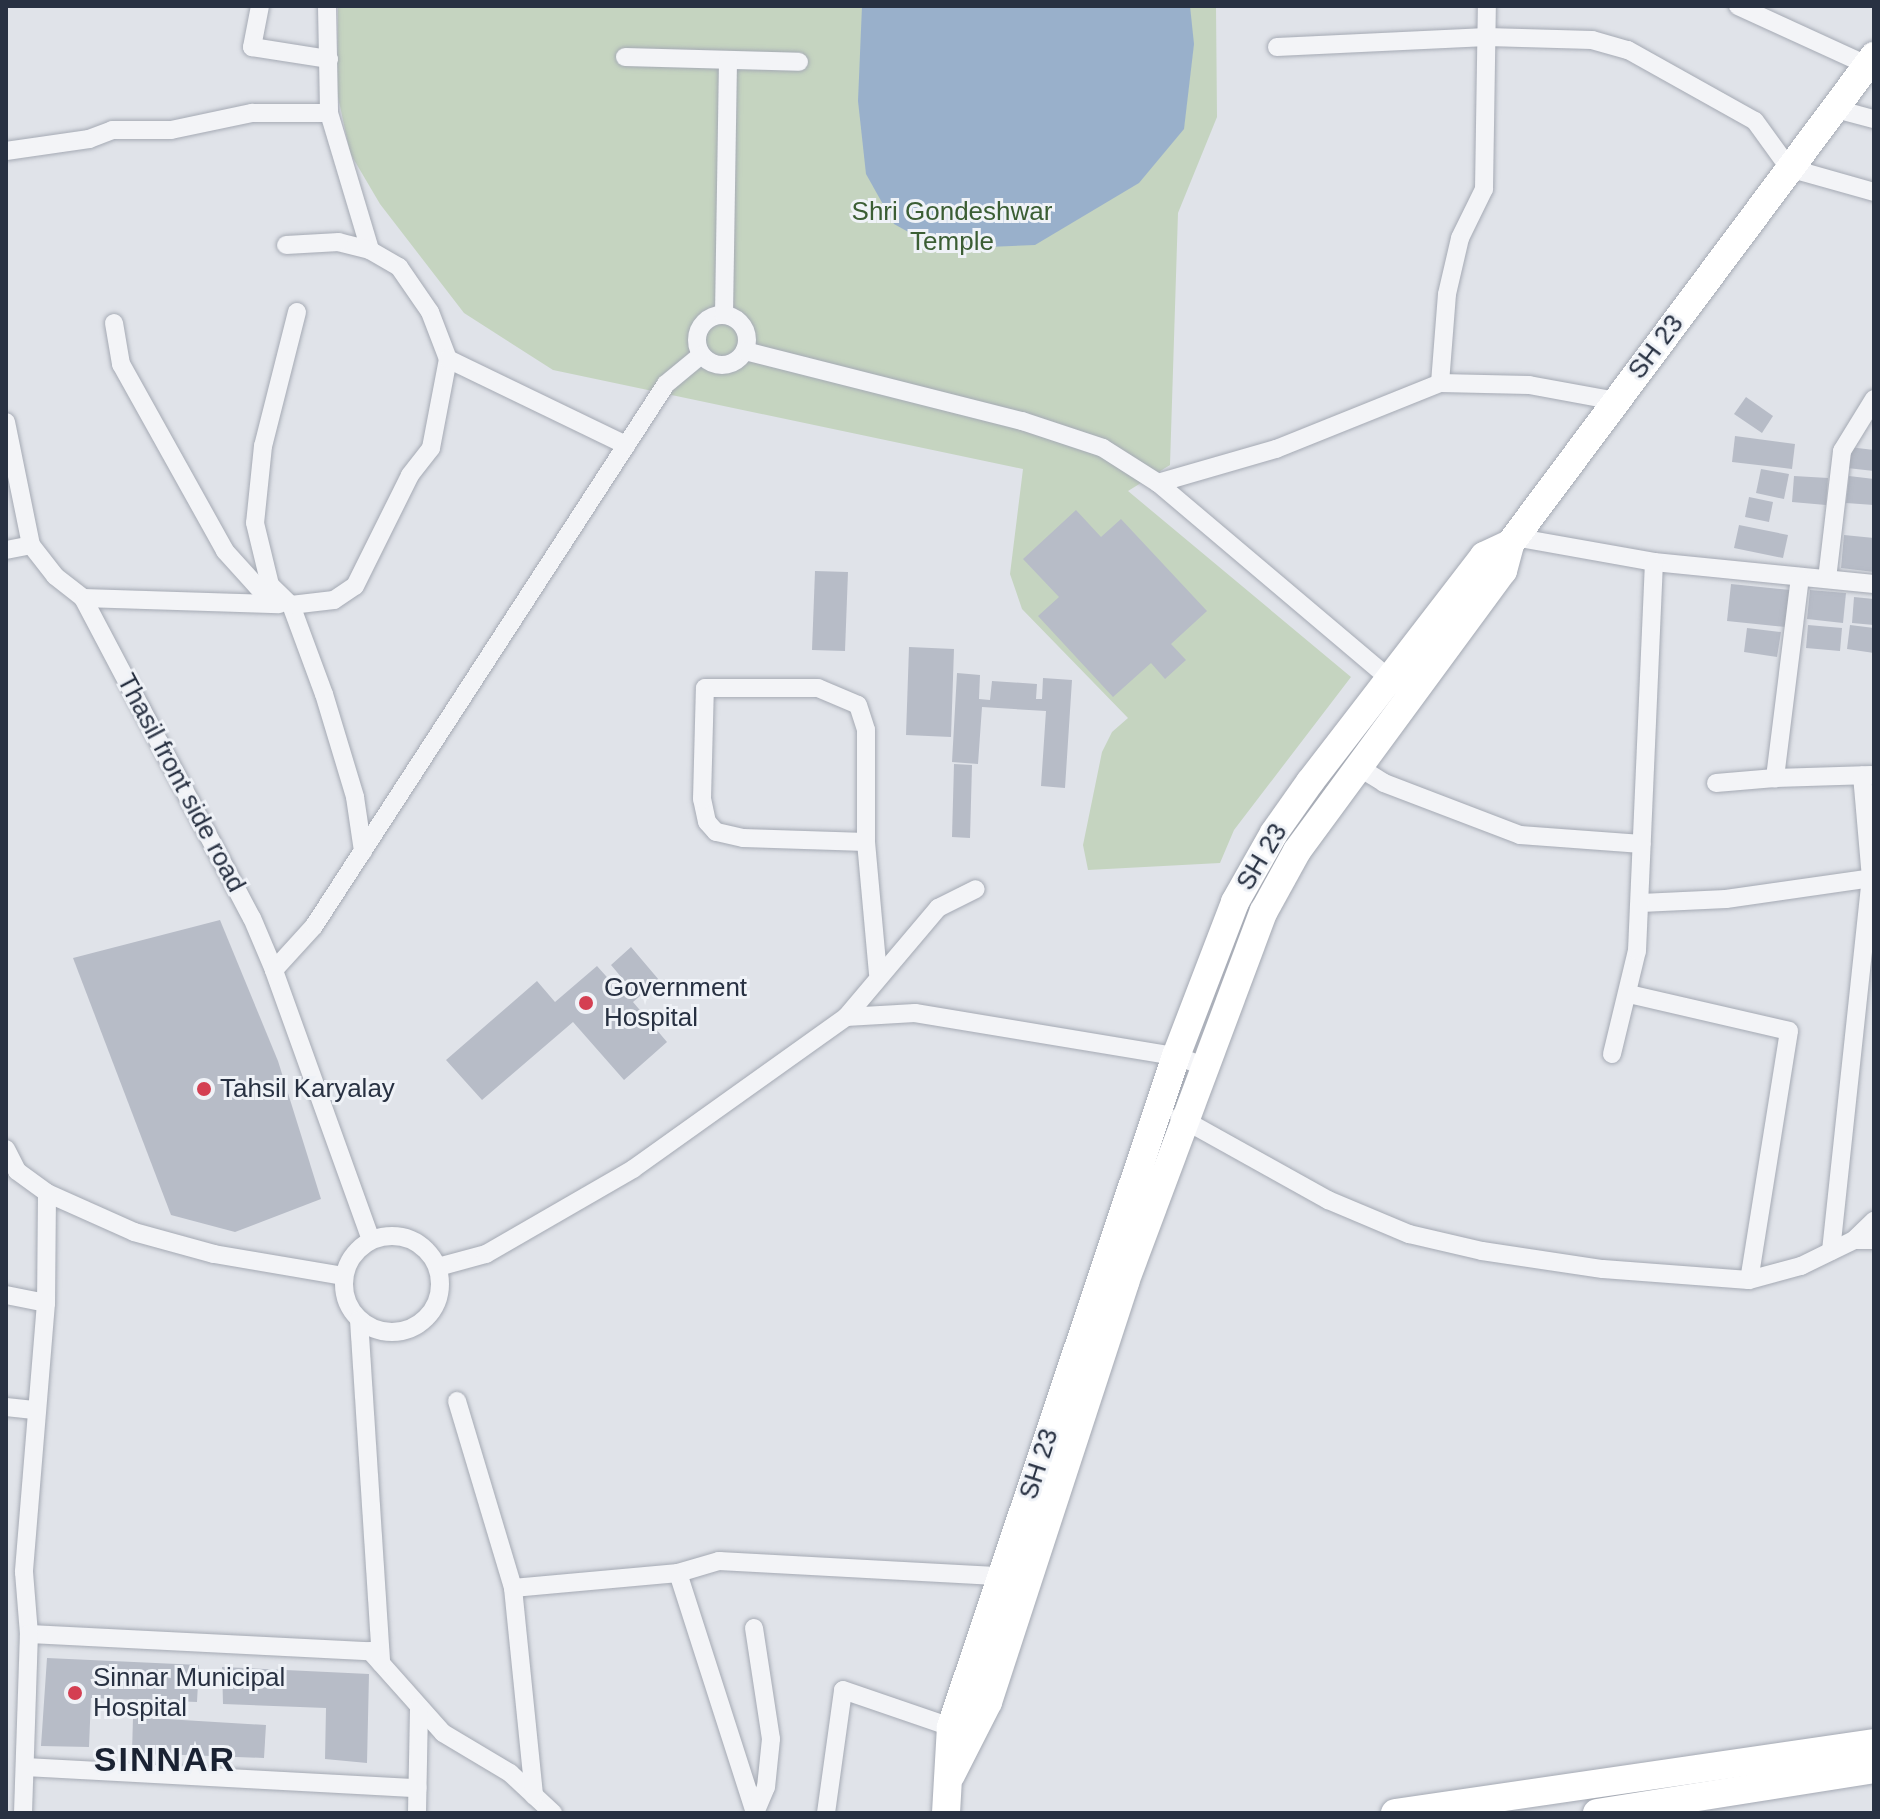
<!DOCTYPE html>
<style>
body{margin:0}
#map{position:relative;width:1880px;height:1819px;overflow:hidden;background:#e0e3e9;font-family:Helvetica,sans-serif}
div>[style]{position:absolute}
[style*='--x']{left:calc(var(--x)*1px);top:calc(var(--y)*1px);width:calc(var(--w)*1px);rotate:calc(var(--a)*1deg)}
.green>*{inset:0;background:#c5d4c0}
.water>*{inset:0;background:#99b0cb}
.building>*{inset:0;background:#b7bcc7}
.roads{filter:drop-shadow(0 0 2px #a5aab4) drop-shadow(0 0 2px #a5aab4)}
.street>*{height:18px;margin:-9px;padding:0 9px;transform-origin:9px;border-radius:9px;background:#f3f4f7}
.street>.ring{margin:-9px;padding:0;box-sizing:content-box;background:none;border:18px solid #f3f4f7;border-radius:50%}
.primary>*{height:28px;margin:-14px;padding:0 14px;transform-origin:14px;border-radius:14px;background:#fff}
.dots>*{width:22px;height:22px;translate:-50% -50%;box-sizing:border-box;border:4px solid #eff2f7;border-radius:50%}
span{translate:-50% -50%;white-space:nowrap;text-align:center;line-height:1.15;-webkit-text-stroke:6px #eff2f7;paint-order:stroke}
.park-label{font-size:26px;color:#3b5e34}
.street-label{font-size:26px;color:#283142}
.poi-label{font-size:26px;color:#283142}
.left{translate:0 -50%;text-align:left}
.district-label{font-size:34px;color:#1a2232;font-weight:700;letter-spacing:2px}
.frame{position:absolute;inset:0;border:8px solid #283142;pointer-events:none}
</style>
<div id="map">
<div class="green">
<div style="clip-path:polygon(338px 6px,1216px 6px,1217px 117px,1178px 213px,1170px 465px,1128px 491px,1351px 677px,1234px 830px,1220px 863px,1088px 870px,1083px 845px,1102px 752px,1112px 732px,1128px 718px,1022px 609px,1010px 574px,1023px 469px,553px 370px,464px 313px,380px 204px,350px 153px,337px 92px)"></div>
</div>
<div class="water">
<div style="clip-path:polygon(862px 6px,1190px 6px,1194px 44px,1184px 129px,1139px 183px,1035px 245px,939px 249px,894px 224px,866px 174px,858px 101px)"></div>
</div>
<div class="building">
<div style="clip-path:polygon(1746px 397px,1773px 416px,1762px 433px,1734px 414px)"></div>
<div style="clip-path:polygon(1735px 436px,1795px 444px,1792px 469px,1732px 462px)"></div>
<div style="clip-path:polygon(1849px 447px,1874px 450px,1874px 471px,1847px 468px)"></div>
<div style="clip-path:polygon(1761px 469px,1789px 474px,1784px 499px,1756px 493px)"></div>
<div style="clip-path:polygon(1794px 476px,1828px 478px,1826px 505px,1792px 502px)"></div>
<div style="clip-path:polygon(1849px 476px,1874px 479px,1874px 505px,1846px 503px)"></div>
<div style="clip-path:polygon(1749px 497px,1773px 502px,1769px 522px,1745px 517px)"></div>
<div style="clip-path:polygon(1076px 510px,1101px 537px,1121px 519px,1207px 611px,1171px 644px,1186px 660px,1165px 679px,1151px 663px,1113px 697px,1038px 616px,1059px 597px,1023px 559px)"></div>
<div style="clip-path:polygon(1739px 525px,1788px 535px,1783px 558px,1734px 548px)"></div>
<div style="clip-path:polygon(1844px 535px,1874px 538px,1874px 572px,1841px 568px)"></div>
<div style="clip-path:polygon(815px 571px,848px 572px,845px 651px,812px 650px)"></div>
<div style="clip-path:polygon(1731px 584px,1790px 590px,1786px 627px,1727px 621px)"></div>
<div style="clip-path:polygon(1810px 590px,1846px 593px,1843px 623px,1807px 619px)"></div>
<div style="clip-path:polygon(1854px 597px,1874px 599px,1874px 625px,1852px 623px)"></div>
<div style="clip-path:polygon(1808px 625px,1842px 628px,1840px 651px,1806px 648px)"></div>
<div style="clip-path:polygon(1850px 625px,1874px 628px,1874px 653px,1847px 649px)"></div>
<div style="clip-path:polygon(1747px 628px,1781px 632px,1777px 657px,1744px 652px)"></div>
<div style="clip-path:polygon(909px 647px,954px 649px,951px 737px,906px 735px)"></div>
<div style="clip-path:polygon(957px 673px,980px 675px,979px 699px,990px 700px,992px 681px,1037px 684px,1036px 699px,1042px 699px,1043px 678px,1072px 680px,1065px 788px,1041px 786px,1046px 711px,982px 707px,978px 764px,952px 762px)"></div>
<div style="clip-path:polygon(954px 764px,972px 765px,970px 838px,952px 837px)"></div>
<div style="clip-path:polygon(220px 920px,278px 1061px,321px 1199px,235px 1232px,171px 1215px,73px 958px)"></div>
<div style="clip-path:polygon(631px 947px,659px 980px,633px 1002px,667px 1042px,624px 1080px,573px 1022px,482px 1100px,446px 1060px,537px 981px,555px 1002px,597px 966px,614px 985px,622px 978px,611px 965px)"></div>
<div style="clip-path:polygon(47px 1658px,199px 1665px,197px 1702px,91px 1698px,89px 1747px,41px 1746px)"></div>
<div style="clip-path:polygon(222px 1667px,369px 1674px,367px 1763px,325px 1759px,326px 1708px,223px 1704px)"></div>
<div style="clip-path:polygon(133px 1717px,266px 1725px,264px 1758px,132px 1753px)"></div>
</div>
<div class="roads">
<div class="street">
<div style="--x:260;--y:6;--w:42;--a:101"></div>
<div style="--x:252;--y:47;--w:78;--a:8.9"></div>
<div style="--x:327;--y:6;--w:107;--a:88.9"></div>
<div style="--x:329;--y:113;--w:143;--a:73.3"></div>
<div style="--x:1738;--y:6;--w:142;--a:24.6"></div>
<div style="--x:1277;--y:47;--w:210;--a:-2.7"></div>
<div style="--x:1487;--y:37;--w:105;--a:1.6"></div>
<div style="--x:1592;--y:40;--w:37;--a:16"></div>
<div style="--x:1628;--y:50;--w:145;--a:29.2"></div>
<div style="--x:1755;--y:121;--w:58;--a:54.1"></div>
<div style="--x:1789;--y:168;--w:88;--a:15.8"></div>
<div style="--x:625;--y:57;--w:174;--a:1.6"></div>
<div style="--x:1836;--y:109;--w:39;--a:15"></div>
<div style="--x:6;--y:151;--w:84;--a:-8.2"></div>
<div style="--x:89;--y:139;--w:25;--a:-21"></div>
<div style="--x:112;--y:130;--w:59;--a:0"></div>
<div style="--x:171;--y:130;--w:83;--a:-11.9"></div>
<div style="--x:252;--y:113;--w:77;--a:0"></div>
<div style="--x:297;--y:312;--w:138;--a:104.2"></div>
<div style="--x:263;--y:446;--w:77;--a:95.9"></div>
<div style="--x:255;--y:523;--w:64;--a:76.4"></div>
<div style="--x:270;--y:585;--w:29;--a:44"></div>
<div style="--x:291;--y:605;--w:95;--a:69.7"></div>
<div style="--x:324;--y:694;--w:108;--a:73.2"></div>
<div style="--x:355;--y:797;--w:55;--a:81.6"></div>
<div class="ring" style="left:697px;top:315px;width:32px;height:32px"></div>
<div style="--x:724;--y:315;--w:255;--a:-89.1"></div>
<div style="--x:114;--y:323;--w:42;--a:80.3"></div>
<div style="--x:121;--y:364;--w:214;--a:60.9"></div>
<div style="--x:225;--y:551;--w:57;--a:47.9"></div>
<div style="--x:263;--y:593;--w:30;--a:23"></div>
<div style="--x:291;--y:605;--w:43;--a:-6.6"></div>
<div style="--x:334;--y:600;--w:25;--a:-34"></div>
<div style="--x:355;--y:586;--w:124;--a:-63.6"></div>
<div style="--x:410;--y:475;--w:34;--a:-52"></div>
<div style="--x:431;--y:448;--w:91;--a:-79.2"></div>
<div style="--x:448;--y:359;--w:50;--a:-111"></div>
<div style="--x:430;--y:312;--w:55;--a:-124.6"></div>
<div style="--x:399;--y:267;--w:34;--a:-150"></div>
<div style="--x:370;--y:250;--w:32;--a:-166"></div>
<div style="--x:339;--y:242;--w:53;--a:176.8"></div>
<div style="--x:745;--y:351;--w:286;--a:14.2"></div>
<div style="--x:1022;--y:421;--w:85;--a:18.4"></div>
<div style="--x:1103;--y:448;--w:65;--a:32.5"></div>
<div style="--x:1158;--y:483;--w:313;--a:40.2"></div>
<div style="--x:448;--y:359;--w:198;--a:25.8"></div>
<div style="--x:1440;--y:383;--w:89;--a:-85.5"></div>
<div style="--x:1447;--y:294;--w:57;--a:-76.9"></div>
<div style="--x:1460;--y:238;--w:55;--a:-63.9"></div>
<div style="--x:1484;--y:189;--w:183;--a:-89.1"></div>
<div style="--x:6;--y:422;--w:126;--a:78.5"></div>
<div style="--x:1158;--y:483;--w:123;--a:-16.1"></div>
<div style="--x:1276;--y:449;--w:177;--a:-21.9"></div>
<div style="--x:1440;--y:383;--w:89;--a:1.3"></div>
<div style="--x:1529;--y:385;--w:88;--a:10.4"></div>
<div style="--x:1514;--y:537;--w:142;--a:10.1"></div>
<div style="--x:1654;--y:562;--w:221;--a:5.7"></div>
<div style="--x:6;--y:550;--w:25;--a:-11"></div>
<div style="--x:31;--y:545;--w:39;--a:52"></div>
<div style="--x:55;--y:576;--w:36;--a:38"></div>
<div style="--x:83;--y:598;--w:196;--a:1.8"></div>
<div style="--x:1800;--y:577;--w:203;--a:97.1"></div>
<div style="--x:1775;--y:778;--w:96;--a:-1.8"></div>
<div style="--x:1827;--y:579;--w:129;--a:-83.3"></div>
<div style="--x:1842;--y:451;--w:61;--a:-58.4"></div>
<div style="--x:83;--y:598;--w:362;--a:62.2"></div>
<div style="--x:252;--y:918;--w:56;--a:67.1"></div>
<div style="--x:1357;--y:766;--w:32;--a:32"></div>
<div style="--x:1384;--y:783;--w:146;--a:20.9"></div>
<div style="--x:1520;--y:835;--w:122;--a:4.2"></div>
<div style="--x:1716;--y:783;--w:59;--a:-4.8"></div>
<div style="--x:866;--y:842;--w:123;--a:-178.1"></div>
<div style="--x:743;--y:838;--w:28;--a:-167"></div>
<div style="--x:716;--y:832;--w:13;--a:-132"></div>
<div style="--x:707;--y:822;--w:24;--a:-102"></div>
<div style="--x:702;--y:799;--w:111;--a:-88.5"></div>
<div style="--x:705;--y:688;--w:113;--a:0"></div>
<div style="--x:818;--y:688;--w:43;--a:23"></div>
<div style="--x:858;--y:705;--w:26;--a:72"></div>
<div style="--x:866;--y:730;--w:112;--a:90"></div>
<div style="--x:866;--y:842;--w:132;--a:84.8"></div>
<div style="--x:1641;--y:903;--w:85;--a:-2.7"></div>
<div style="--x:1726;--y:899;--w:147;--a:-8.2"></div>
<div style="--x:1629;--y:994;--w:164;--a:13"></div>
<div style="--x:1789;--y:1031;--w:252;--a:99.1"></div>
<div style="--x:846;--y:1017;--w:143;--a:-49.8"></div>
<div style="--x:938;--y:908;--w:42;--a:-26.6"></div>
<div style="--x:1612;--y:1054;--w:106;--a:-76.4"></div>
<div style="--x:1637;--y:951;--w:389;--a:-87.5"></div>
<div style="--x:1179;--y:1117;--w:171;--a:29.1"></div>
<div style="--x:1328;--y:1200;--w:88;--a:22.8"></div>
<div style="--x:1409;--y:1234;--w:75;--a:13.1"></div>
<div style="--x:1482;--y:1251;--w:122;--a:8.5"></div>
<div style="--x:1603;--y:1269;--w:146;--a:4.3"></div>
<div style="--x:1749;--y:1280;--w:54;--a:-15.1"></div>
<div style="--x:1801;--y:1266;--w:59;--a:-26.1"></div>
<div style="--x:1854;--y:1240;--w:20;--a:0"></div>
<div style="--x:6;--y:1149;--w:25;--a:63"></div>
<div style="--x:17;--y:1171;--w:37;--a:36"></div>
<div style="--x:47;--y:1193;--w:95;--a:24.1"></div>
<div style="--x:134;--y:1232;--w:83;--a:15.4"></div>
<div style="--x:214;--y:1254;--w:132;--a:9.6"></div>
<div style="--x:47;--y:1193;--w:110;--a:90.5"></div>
<div style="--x:46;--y:1303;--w:270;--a:94.7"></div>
<div style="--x:24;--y:1572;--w:62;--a:85.4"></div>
<div style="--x:29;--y:1634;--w:341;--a:2.9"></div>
<div style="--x:370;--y:1651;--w:110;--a:48.3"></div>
<div style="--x:443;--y:1733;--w:78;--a:30.8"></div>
<div style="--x:510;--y:1773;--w:59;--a:42.9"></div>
<div class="ring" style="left:344px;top:1236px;width:78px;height:78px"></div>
<div style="--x:371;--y:1240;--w:287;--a:-109.8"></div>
<div style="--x:274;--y:970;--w:59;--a:-47.7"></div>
<div style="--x:314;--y:926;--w:646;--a:-57"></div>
<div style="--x:666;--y:384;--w:45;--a:-39.6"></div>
<div style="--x:1854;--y:1240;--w:28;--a:-44"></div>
<div style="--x:1831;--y:1251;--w:375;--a:-83.9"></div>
<div style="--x:1871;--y:878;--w:103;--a:-95"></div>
<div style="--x:438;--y:1267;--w:50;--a:-15.2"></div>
<div style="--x:486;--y:1254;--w:170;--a:-30"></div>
<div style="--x:633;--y:1169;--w:262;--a:-35.5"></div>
<div style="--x:846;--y:1017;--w:69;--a:-3.3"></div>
<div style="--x:915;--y:1013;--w:265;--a:9.4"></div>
<div style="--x:1176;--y:1056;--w:30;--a:20"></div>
<div style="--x:6;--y:1295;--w:41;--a:11.3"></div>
<div style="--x:359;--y:1320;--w:344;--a:86.3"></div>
<div style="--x:457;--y:1401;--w:195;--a:73.3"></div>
<div style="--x:513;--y:1588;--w:209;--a:84.2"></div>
<div style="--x:6;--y:1407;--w:28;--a:6"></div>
<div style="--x:678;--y:1573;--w:252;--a:72.2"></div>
<div style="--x:513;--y:1588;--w:166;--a:-5.2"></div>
<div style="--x:678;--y:1573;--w:43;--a:-16.3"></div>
<div style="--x:719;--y:1561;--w:291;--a:3.1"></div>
<div style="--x:754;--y:1628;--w:112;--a:81.3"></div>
<div style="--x:771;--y:1739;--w:48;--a:95.9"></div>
<div style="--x:766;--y:1787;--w:28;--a:113"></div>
<div style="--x:25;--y:1767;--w:393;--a:3.1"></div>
<div style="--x:23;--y:1813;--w:179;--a:-88.1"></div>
<div style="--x:417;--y:1813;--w:106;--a:-88.9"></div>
<div style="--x:826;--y:1813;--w:124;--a:-82.1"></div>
<div style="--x:843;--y:1690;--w:114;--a:18.9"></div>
</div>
<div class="primary">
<div style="--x:951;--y:1775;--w:82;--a:-63.1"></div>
<div style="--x:988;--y:1702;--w:442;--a:-71.9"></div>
<div style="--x:1125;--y:1282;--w:396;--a:-69.5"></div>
<div style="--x:1264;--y:911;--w:68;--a:-61.2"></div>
<div style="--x:1297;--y:851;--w:348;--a:-53.7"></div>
<div style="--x:1503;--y:571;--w:28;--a:-75"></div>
<div style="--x:946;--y:1813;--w:86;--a:-86.7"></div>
<div style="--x:951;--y:1727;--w:708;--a:-71.46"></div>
<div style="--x:1176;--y:1056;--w:165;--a:-69"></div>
<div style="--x:1235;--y:902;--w:79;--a:-60.5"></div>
<div style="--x:1274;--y:833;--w:62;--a:-54.8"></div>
<div style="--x:1310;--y:782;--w:285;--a:-52.4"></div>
<div style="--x:1484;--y:556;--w:29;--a:-25"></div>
<div style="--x:1510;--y:544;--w:609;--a:-53.28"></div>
<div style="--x:1395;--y:1813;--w:484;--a:-8.3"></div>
<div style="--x:1597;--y:1813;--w:280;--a:-9"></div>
</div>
</div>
<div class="dots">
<div style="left:586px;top:1003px;background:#d43f52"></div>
<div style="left:204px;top:1089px;background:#d43f52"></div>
<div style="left:75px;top:1693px;background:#d43f52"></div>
</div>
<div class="park-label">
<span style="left:952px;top:227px">Shri Gondeshwar<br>Temple</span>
</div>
<div class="street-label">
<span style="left:1656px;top:347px;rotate:-53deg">SH 23</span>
<span style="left:181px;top:783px;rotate:62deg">Thasil front side road</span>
<span style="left:1262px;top:857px;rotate:-59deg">SH 23</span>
<span style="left:1039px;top:1464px;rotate:-72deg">SH 23</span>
</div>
<div class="poi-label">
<span class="left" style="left:604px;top:1003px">Government<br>Hospital</span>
<span class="left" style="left:220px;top:1089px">Tahsil Karyalay</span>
<span class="left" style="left:93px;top:1693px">Sinnar Municipal<br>Hospital</span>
</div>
<div class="district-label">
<span style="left:165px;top:1760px">SINNAR</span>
</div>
<div class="frame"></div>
</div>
